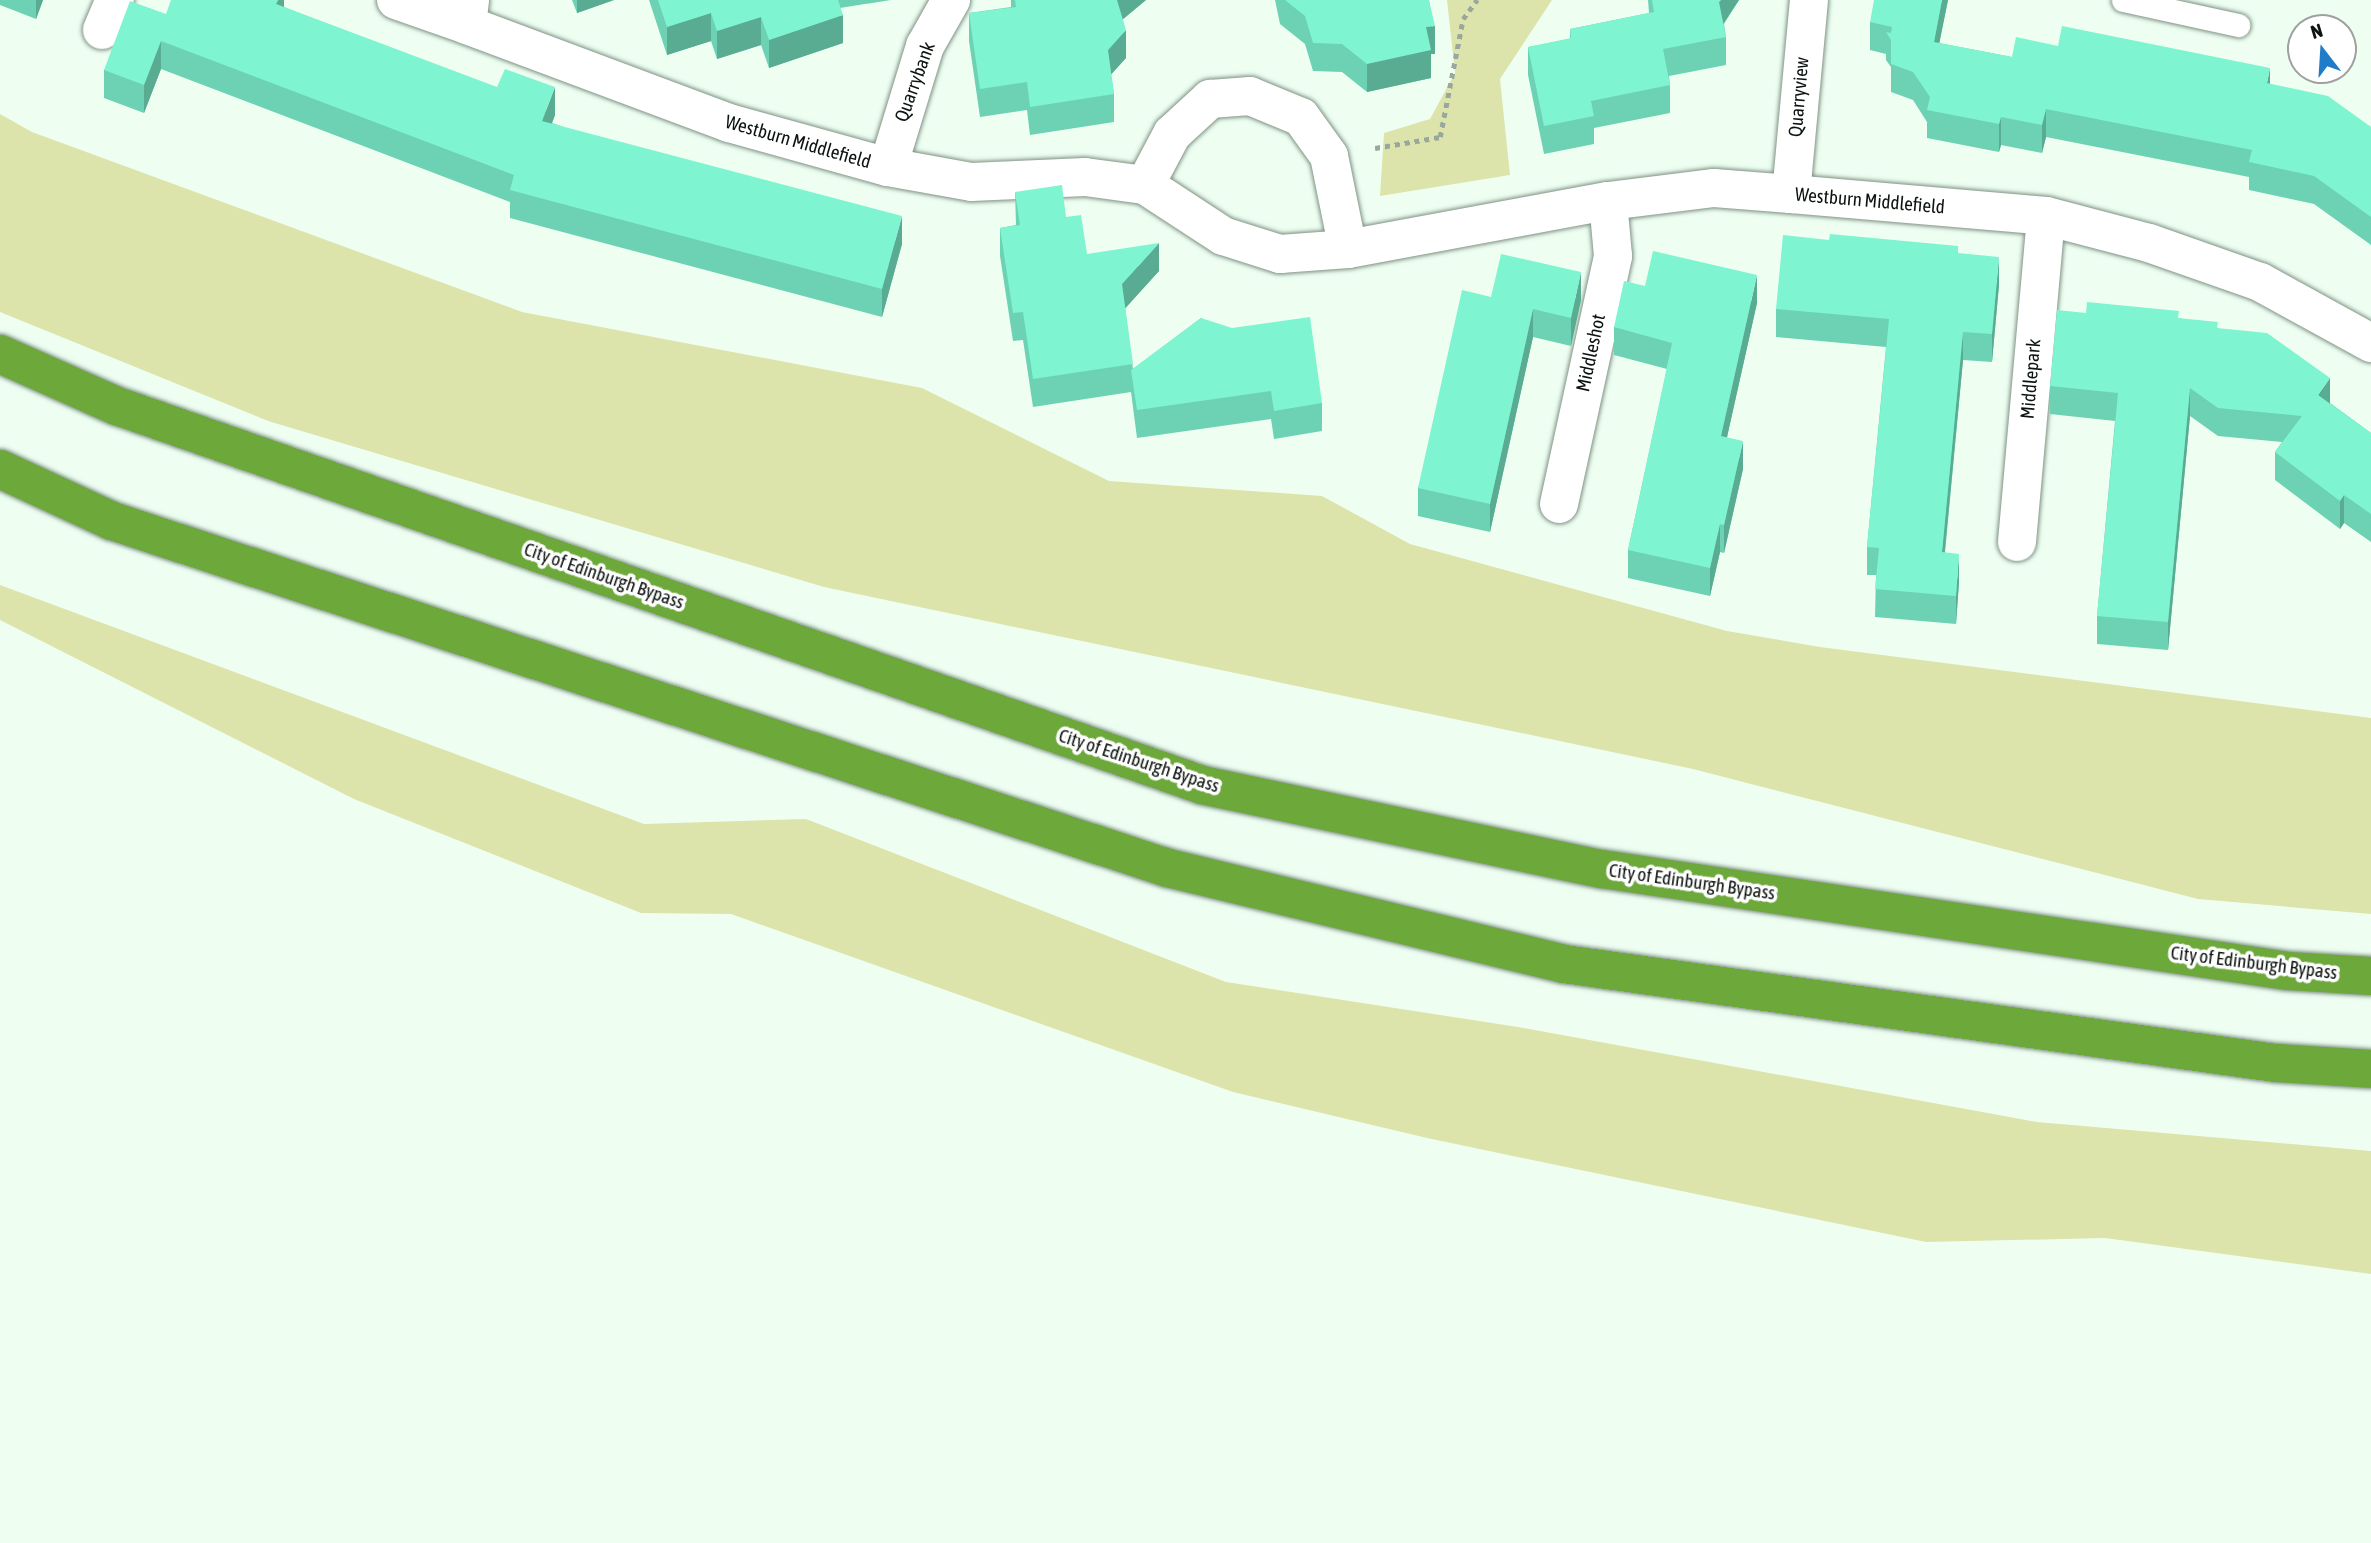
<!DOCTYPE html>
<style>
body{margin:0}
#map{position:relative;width:2371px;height:1543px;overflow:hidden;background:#eefff2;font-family:"Asap Condensed",sans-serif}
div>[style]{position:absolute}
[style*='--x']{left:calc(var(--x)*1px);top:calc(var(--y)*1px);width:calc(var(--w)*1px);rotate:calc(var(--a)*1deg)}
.green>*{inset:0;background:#dde4ab}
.path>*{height:4.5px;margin-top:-2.25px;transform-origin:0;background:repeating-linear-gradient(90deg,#99a79d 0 5px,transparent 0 10px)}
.roads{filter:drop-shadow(0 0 2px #7f9284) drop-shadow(0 0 2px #7f9284)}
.lane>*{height:23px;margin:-11.5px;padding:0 11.5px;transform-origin:11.5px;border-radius:11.5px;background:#fff}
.street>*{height:38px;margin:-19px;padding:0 19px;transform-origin:19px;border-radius:19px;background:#fff}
.highway>*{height:38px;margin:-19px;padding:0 19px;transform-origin:19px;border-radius:19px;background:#6da83a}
.wall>*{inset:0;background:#6dd2b4}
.shaded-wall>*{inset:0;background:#59ab92}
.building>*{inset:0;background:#7ff4d1}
span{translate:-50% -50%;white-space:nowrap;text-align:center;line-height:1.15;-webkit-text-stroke:7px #fff;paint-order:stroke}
.street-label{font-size:19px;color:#0d140f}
.north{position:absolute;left:2287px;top:14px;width:70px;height:70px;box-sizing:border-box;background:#fff;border:2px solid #9ea19f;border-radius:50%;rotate:343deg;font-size:19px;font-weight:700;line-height:28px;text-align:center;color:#0d140f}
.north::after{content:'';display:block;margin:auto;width:24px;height:32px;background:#207cc9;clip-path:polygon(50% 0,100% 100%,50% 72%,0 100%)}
</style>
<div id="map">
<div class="green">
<div style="clip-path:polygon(1447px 0,1552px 0,1500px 79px,1510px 175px,1380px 196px,1384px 133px,1430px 119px,1455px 73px)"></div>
<div style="clip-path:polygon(0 114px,32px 132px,522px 312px,922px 388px,1109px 481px,1322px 496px,1410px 544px,1727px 631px,1820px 647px,2371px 718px,2371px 914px,2198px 899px,1693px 769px,824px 587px,268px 421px,0 312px)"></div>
<div style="clip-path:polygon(0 585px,644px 824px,806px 819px,1226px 982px,1518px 1027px,2037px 1122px,2371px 1151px,2371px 1274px,2105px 1238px,1926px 1242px,1427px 1138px,1233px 1092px,731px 914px,641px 913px,354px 799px,0 620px)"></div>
</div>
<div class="path">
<div style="--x:1375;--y:148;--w:66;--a:-9.6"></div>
<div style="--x:1440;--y:137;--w:120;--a:-79"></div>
<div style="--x:1463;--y:19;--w:24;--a:-54"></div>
</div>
<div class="roads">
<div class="lane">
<div style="--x:2123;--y:0;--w:118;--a:12.3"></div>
</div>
<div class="street">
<div style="--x:396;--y:0;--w:75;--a:19.4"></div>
<div style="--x:467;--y:25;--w:25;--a:-83"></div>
<div style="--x:467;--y:25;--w:280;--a:20.5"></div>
<div style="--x:729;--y:123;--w:165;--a:15.5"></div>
<div style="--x:888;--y:167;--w:84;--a:10.2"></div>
<div style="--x:971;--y:182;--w:114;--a:-2.5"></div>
<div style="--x:1085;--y:177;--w:61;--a:7.6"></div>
<div style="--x:1145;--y:185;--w:93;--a:33.2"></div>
<div style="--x:1223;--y:236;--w:60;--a:17.5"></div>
<div style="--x:1280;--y:254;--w:68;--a:-4.2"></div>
<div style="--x:1348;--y:249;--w:264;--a:-10.5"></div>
<div style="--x:1608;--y:201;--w:107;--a:-7"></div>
<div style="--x:1714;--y:188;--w:77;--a:4.5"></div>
<div style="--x:1791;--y:194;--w:256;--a:4.9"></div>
<div style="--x:2046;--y:216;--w:106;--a:14.7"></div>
<div style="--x:2149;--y:243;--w:118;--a:19.4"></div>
<div style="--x:2260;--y:282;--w:127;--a:28.8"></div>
<div style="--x:102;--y:30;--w:33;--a:-67"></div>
<div style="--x:888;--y:167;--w:127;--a:-73"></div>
<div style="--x:925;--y:46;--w:53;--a:-60.5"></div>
<div style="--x:1145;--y:185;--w:58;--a:-62.1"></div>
<div style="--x:1172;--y:134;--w:52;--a:-42.6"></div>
<div style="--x:1210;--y:99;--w:40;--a:-4.3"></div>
<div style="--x:1250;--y:96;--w:55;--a:22.4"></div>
<div style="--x:1301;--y:117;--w:48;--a:54.3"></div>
<div style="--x:1329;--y:156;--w:95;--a:78.5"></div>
<div style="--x:1791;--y:194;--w:195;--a:-84.7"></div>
<div style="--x:1559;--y:504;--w:254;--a:-77.7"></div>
<div style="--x:1613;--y:256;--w:55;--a:-95.2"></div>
<div style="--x:2017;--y:542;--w:327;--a:-84.9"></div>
</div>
<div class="highway">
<div style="--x:0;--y:354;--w:128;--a:24"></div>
<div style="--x:117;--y:406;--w:1149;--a:19.25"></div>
<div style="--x:1202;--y:785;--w:409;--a:11.9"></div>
<div style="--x:1602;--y:869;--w:694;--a:8.46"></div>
<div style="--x:2288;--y:971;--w:83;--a:3.4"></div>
<div style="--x:0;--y:469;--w:123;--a:24.9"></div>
<div style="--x:112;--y:521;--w:1112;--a:18.19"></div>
<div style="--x:1168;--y:868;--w:407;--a:13.6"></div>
<div style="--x:1564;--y:964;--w:719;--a:7.92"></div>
<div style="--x:2276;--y:1063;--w:95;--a:3.6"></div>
</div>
</div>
<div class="wall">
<div style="clip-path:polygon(0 0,43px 0,36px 19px,0 5px)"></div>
<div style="clip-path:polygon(284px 0,284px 7px,555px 115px,552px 123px,902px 244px,882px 317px,510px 218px,510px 202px,161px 69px,144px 113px,104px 98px,104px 70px,166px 14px)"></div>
<div style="clip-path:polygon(572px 0,614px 0,577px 13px)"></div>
<div style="clip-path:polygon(649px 0,891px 0,840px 8px,843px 43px,769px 68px,761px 45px,717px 59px,711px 41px,667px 55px)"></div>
<div style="clip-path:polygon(1011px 0,1146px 0,1123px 19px,1126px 58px,1111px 74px,1114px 94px,1114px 122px,1030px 135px,1027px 110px,980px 117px,969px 41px,969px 13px,1011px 7px)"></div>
<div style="clip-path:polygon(1275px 0,1429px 0,1435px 54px,1431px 54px,1431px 78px,1367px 92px,1342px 72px,1313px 71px,1305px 44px,1280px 24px)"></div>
<div style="clip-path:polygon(1648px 0,1739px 0,1724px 24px,1726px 37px,1726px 65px,1669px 76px,1670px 85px,1670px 113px,1594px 128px,1594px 144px,1544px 154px,1528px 75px,1528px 47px,1570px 39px,1570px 29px,1649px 13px)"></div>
<div style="clip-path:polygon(1948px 0,1939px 43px,2012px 57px,2058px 46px,2270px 84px,2371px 127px,2371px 245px,2314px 204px,2249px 190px,2249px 177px,2046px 137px,2042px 153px,2001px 145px,1999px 152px,1927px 138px,1927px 122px,1913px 100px,1891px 92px,1891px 67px,1886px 60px,1886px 54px,1870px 50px,1870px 22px)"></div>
<div style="clip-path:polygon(1015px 192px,1066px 217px,1087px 254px,1159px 271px,1125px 308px,1133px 369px,1201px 318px,1322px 403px,1322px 431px,1274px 439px,1271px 419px,1137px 438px,1131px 392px,1033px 407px,1023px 340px,1013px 341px,1000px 256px,1000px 228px,1016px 225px)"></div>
<div style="clip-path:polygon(1829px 240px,1958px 253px,1999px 285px,1992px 362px,1963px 360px,1945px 553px,1959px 582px,1956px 624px,1875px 617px,1876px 575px,1867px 575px,1867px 547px,1886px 347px,1776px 337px,1776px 309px)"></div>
<div style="clip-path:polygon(1645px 286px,1757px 303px,1727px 437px,1743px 469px,1724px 553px,1720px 552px,1710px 596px,1628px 578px,1628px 550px,1667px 369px,1614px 355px,1614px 327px)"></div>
<div style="clip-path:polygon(1491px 297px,1581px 300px,1571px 346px,1533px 337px,1490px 532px,1418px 516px,1418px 488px)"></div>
<div style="clip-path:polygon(2086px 313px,2179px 318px,2218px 328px,2330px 403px,2371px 433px,2371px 542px,2344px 523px,2340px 529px,2275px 480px,2275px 452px,2282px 442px,2218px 436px,2190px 416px,2168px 650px,2097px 644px,2097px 616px,2115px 421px,2050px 414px,2050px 386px)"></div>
</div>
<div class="shaded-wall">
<div style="clip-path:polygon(36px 0,43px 0,36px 19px)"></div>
<div style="clip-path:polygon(278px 0,284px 0,284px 10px,276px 4px)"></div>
<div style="clip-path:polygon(577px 0,614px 0,577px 13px)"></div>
<div style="clip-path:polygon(1116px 0,1146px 0,1116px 25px)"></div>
<div style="clip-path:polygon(1721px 0,1739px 0,1719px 30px,1719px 2px)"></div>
<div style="clip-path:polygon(1942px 0,1948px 0,1934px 70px,1934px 42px)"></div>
<div style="clip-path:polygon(711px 13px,711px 41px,667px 55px,667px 27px)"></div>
<div style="clip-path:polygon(843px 15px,843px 43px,769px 68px,769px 40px)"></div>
<div style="clip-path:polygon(761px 17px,761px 45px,717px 59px,717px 31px)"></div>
<div style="clip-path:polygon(1435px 26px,1435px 54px,1431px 54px,1431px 78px,1367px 92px,1367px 64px,1426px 27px)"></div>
<div style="clip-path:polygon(1126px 30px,1126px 58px,1108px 78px,1108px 50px)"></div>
<div style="clip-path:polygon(161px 41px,161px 69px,144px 113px,144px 85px)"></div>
<div style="clip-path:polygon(2270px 68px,2270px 96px,2267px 83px)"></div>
<div style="clip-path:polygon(555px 87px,555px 115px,542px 149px,542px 121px)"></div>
<div style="clip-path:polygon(2046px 109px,2046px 137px,2042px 153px,2042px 125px)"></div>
<div style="clip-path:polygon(2001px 117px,2001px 145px,1999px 152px,1999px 124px)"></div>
<div style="clip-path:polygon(902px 216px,902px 244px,882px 317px,882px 289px)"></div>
<div style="clip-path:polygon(1159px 243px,1159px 271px,1122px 312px,1122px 284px)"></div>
<div style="clip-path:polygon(1999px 257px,1999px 285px,1992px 362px,1992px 334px)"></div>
<div style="clip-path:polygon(1581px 272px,1581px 300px,1571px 346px,1571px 318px)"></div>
<div style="clip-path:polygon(1757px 275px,1757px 303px,1721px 464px,1721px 436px)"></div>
<div style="clip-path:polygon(1533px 309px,1533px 337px,1490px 532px,1490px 504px)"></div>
<div style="clip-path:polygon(1963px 332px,1963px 360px,1942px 580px,1942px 552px)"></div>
<div style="clip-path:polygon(2330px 378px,2330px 406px,2318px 395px)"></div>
<div style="clip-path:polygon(2190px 388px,2190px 416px,2168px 650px,2168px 622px)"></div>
<div style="clip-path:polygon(1743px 441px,1743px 469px,1724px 553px,1724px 525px)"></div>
<div style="clip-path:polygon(2344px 495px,2344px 523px,2340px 529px,2340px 501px)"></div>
<div style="clip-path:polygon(1720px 524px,1720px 552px,1710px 596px,1710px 568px)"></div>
<div style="clip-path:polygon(1959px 554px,1959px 582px,1956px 624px,1956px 596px)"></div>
</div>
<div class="building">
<div style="clip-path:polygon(171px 0,278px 0,276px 4px,497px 87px,505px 69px,555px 87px,542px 121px,902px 216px,882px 289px,510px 190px,514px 175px,161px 41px,144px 85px,104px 70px,130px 1px,166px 14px)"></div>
<div style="clip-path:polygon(658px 0,838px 0,843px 15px,769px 40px,761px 17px,717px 31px,711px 13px,667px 27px)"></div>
<div style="clip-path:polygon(1015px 0,1117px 0,1126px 30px,1108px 50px,1114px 94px,1030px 107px,1027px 82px,980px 89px,969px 13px,1016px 7px)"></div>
<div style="clip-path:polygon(1285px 0,1429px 0,1435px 26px,1426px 27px,1431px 50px,1367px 64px,1342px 44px,1313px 43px,1305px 16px)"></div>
<div style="clip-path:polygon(1652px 0,1721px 0,1719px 2px,1726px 37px,1663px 49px,1670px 85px,1591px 101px,1594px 116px,1544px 126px,1528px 47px,1571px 38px,1570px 29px,1654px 12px)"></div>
<div style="clip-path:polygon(1874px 0,1942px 0,1934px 42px,2012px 57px,2016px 37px,2058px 46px,2062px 26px,2270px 68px,2267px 83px,2328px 96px,2371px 127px,2371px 217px,2314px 176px,2249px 162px,2252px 150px,2046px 109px,2042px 125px,2001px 117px,1999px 124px,1927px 110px,1930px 97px,1913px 72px,1891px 64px,1891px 40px,1886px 32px,1891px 33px,1892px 27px,1870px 22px)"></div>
<div style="clip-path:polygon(1062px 185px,1066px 217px,1081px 215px,1087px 254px,1159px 243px,1122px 284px,1133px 364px,1033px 379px,1023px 312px,1013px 313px,1000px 228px,1020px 225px,1015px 192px)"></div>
<div style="clip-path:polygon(1830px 234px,1958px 246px,1958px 253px,1999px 257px,1992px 334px,1963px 332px,1942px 552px,1959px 554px,1956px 596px,1875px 589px,1879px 548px,1867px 547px,1889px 319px,1776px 309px,1783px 235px,1829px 240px)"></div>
<div style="clip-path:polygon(1653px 251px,1757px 275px,1721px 436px,1743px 441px,1724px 525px,1720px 524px,1710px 568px,1628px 550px,1672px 343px,1614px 327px,1624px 281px,1645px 286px)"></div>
<div style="clip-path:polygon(1501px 254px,1581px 272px,1571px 318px,1533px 309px,1490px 504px,1418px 488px,1462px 290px,1491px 297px)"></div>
<div style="clip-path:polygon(2087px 302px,2179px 311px,2178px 318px,2218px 322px,2217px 328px,2267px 333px,2330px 378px,2318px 395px,2371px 433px,2371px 514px,2344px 495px,2340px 501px,2275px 452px,2302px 416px,2218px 408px,2190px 388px,2168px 622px,2097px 616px,2118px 393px,2050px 386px,2057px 310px,2086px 313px)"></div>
<div style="clip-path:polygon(1310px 317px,1322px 403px,1274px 411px,1271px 391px,1137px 410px,1131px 370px,1201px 318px,1232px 328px)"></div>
</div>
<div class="street-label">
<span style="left:915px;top:82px;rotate:-70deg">Quarrybank</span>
<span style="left:1799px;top:97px;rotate:-85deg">Quarryview</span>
<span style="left:798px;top:142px;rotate:16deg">Westburn Middlefield</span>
<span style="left:1870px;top:201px;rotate:5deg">Westburn Middlefield</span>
<span style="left:1591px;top:353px;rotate:-78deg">Middleshot</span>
<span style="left:2031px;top:379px;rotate:-85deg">Middlepark</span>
<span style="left:604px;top:576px;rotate:19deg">City of Edinburgh Bypass</span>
<span style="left:1139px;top:761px;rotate:18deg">City of Edinburgh Bypass</span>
<span style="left:1692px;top:882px;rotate:8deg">City of Edinburgh Bypass</span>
<span style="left:2254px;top:963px;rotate:7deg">City of Edinburgh Bypass</span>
</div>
<div class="north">N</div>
</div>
